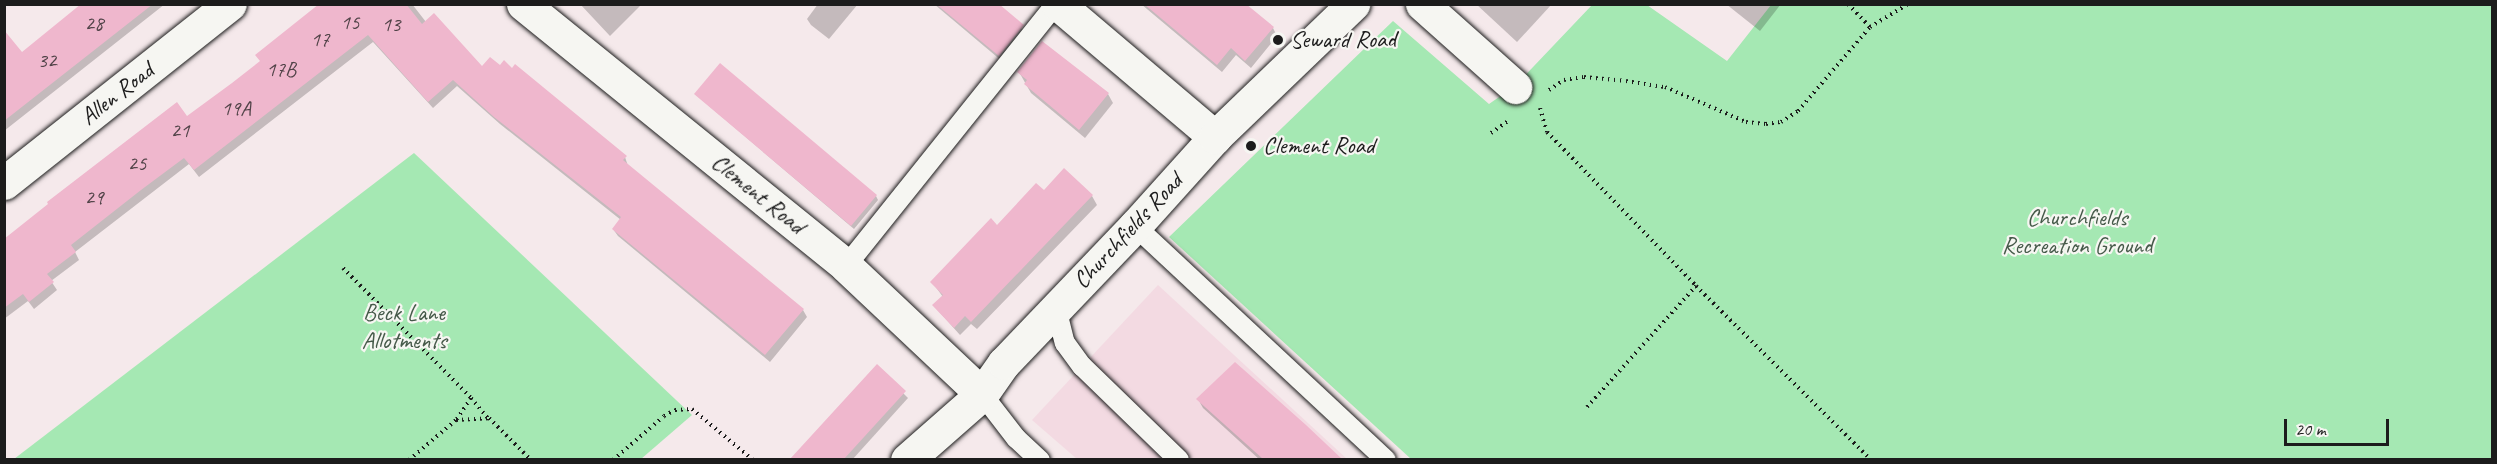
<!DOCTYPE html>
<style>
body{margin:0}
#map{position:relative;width:2497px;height:464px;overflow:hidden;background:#f5e9eb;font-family:Caveat,sans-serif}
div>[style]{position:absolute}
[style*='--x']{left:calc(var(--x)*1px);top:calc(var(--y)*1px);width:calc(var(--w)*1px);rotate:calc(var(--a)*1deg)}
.built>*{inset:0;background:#f3dae2}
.green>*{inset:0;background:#a5e8b3}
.shadow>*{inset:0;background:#0003}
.building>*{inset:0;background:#efb7cd}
.path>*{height:4px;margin-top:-2px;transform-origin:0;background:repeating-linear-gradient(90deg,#1c1c1c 0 1.5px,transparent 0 6px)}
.roads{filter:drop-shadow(0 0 2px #1c1c1c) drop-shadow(0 0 2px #1c1c1c)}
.service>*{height:20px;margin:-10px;padding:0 10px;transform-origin:10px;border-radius:10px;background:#f6f6f2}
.minor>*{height:33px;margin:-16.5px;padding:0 16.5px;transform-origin:16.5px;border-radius:16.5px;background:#f6f6f2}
.dots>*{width:16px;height:16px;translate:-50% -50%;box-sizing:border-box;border:3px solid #f6f6f2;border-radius:50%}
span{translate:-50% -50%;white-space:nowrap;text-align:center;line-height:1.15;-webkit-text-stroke:4.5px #f6f6f2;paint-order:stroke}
.number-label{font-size:21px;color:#514348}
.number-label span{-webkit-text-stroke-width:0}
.poi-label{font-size:24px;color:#1c1c1c}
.left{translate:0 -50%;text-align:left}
.street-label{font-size:24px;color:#1c1c1c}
.park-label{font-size:24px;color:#455949}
.frame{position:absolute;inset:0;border:6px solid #1c1c1c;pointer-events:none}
.scale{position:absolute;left:2284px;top:419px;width:105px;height:27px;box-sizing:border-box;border:3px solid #1c1c1c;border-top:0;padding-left:8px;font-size:18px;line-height:21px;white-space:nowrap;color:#1c1c1c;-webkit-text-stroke:4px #f6f6f2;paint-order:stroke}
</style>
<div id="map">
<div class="built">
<div style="clip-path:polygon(1158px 285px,1347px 459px,1077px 459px,1032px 420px)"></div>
</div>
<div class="green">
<div style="clip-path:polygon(1592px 5px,1647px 5px,1727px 61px,1771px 5px,2492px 5px,2492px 459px,1411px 459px,1169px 237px,1393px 21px,1489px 104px,1515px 86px)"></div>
<div style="clip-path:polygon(414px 153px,692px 415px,641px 459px,14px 459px)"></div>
</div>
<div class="shadow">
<div style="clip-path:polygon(84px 4px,165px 4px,4px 131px,4px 32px,21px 54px)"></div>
<div style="clip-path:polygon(323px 4px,412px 4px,426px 22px,482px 68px,625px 157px,628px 166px,803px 310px,807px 317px,770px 362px,618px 236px,613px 229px,621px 220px,500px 124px,457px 86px,433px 108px,373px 42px,199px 177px,189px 164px,75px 252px,79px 260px,51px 281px,57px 290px,34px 309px,28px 301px,4px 319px,4px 241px,187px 118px,261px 62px)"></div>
<div style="clip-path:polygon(580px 4px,642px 4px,610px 36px)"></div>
<div style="clip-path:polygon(818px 4px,858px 4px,829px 39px,811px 25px,807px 19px)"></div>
<div style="clip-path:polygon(934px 4px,996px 4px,1026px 33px,1003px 62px)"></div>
<div style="clip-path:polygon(1141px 4px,1223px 4px,1273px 28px,1277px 36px,1251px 68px,1236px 55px,1222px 72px)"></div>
<div style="clip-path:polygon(1476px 4px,1552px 4px,1517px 42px)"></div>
<div style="clip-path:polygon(1726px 4px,1781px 4px,1760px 31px)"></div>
<div style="clip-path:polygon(1019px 72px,1108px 94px,1113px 103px,1085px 138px,1031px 93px)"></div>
<div style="clip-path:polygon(695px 94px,876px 196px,878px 200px,854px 229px)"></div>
<div style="clip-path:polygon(1044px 192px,1092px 196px,1097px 205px,977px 329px,971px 324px,960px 335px,934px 306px,943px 297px,932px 282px)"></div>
<div style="clip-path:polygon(1235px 364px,1339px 460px,1291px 460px,1288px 457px,1285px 460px,1260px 460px,1203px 408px,1198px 399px)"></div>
<div style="clip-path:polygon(877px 367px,908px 398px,852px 460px,792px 460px)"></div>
</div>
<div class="building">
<div style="clip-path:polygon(81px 4px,153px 4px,4px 121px,4px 30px,22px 52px)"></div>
<div style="clip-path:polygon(319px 4px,406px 4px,422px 24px,434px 13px,482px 66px,490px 57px,500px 65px,504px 60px,512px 68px,515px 64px,627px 156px,623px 160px,804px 309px,765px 355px,612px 229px,621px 217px,494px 117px,453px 80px,428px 102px,368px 35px,194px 170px,184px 158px,141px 190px,71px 245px,76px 252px,47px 274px,54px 282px,29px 302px,23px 294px,4px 308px,4px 239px,48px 204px,47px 202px,177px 102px,187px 116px,232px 83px,260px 61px,255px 55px)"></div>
<div style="clip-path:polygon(936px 4px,999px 4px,1024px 25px,999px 56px)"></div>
<div style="clip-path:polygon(1144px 4px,1246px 4px,1274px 27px,1245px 61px,1231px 48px,1217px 65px)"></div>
<div style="clip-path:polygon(1042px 41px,1109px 93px,1079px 130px,1024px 84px,1027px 80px,1017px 72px)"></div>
<div style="clip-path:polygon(720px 63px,877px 195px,851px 226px,694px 94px)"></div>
<div style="clip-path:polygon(1064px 168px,1093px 195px,971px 322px,965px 316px,954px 328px,932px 305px,943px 295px,930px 282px,991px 218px,997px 225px,1036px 183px,1044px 190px)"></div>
<div style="clip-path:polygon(1235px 362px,1306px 425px,1342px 459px,1263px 459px,1196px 399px)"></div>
<div style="clip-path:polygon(877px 364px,906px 391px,854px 448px,844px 459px,790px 459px)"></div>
</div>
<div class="path">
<div style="--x:1848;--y:4;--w:32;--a:46"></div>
<div style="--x:1549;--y:90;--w:18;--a:-34"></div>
<div style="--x:1564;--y:80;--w:20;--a:-9"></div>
<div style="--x:1584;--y:77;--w:42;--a:5.4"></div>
<div style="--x:1626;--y:81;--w:39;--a:9"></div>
<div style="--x:1665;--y:87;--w:88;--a:23.4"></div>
<div style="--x:1746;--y:122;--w:20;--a:6"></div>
<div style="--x:1766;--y:124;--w:15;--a:-8"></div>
<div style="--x:1781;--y:122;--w:20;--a:-33"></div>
<div style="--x:1798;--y:111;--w:111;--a:-49.4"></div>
<div style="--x:1870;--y:27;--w:44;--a:-31.2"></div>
<div style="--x:1540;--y:108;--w:25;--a:74"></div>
<div style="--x:1547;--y:132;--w:214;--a:45.9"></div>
<div style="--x:1696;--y:286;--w:247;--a:44.8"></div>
<div style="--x:1491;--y:133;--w:21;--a:-35"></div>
<div style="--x:343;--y:268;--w:182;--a:45.4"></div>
<div style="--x:471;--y:398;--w:27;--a:124"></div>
<div style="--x:471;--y:398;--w:26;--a:50"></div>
<div style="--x:1587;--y:407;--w:163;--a:-48"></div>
<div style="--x:409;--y:460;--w:62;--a:-40.4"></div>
<div style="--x:456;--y:420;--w:33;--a:-3"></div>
<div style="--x:489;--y:418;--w:59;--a:45"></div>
<div style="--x:613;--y:460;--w:67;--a:-40.8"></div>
<div style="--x:664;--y:416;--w:13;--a:-29"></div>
<div style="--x:675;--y:410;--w:17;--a:-3"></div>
<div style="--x:692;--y:409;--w:80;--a:39.9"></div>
</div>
<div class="roads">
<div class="service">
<div style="--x:1135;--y:226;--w:343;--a:43"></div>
<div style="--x:846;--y:266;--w:336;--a:-51.3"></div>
<div style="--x:1056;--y:308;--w:36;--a:76"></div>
<div style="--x:1065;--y:343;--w:29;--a:54"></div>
<div style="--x:1082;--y:366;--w:135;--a:44.1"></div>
<div style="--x:982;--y:394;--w:56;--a:52.3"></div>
<div style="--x:1016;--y:438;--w:33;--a:43"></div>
</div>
<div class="minor">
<div style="--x:523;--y:4;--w:416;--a:39"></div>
<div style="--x:846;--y:266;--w:187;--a:43.3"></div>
<div style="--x:1058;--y:4;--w:206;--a:40.3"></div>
<div style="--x:1422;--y:4;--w:125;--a:41.7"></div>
<div style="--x:4;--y:183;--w:288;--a:-38.4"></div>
<div style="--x:907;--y:460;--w:100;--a:-41.3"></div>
<div style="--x:982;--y:394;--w:38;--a:-55"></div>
<div style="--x:1004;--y:363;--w:190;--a:-46.3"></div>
<div style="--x:1135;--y:226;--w:120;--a:-48"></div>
<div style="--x:1215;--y:137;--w:192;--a:-43.9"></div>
</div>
</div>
<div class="dots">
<div style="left:1278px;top:40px;background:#1c1c1c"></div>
<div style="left:1251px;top:146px;background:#1c1c1c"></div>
</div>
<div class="number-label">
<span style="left:350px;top:22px">15</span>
<span style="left:94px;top:23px">28</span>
<span style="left:391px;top:24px">13</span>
<span style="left:320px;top:39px">17</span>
<span style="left:47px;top:60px">32</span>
<span style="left:281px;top:69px">17B</span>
<span style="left:236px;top:108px">19A</span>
<span style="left:180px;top:130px">21</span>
<span style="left:137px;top:163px">25</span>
<span style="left:94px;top:197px">29</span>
</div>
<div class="poi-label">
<span class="left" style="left:1290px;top:40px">Seward Road</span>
<span class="left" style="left:1263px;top:146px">Clement Road</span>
</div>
<div class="street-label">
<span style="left:117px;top:94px;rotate:-38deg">Allen Road</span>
<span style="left:758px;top:194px;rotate:39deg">Clement Road</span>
<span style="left:1128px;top:231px;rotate:-47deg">Churchfields Road</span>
</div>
<div class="park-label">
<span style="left:2077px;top:232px">Churchfields<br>Recreation Ground</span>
<span style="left:404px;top:327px">Beck Lane<br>Allotments</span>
</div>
<div class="frame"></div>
<div class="scale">20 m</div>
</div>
